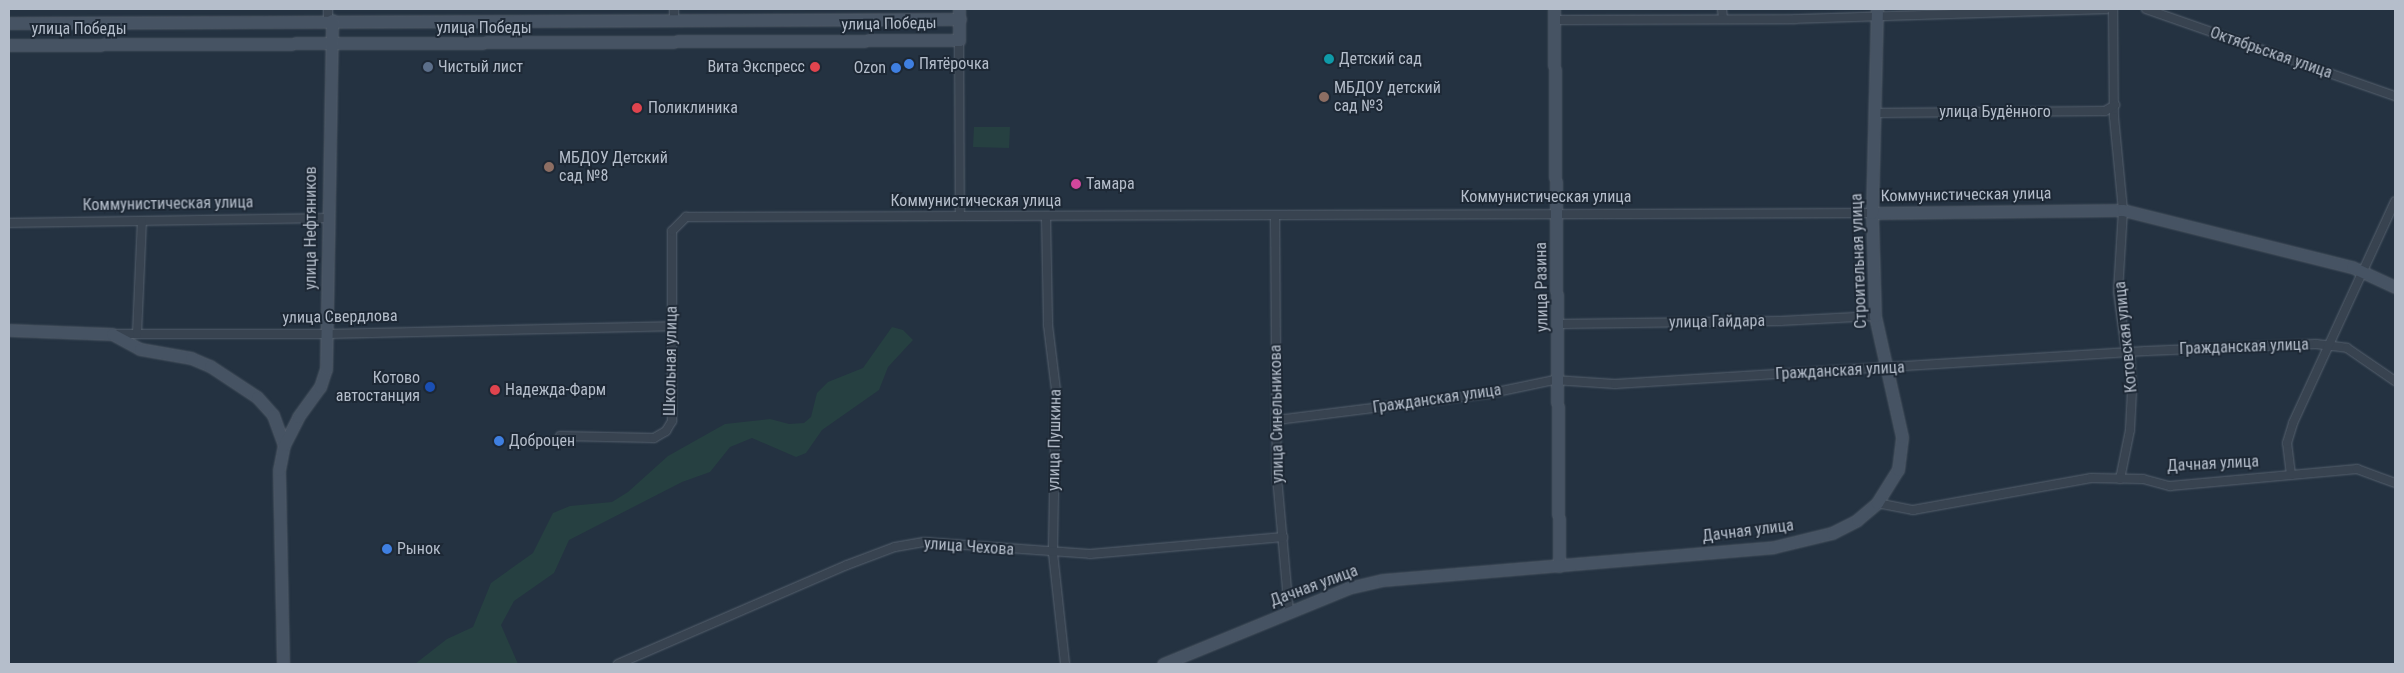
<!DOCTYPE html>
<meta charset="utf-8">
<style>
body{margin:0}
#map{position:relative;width:2404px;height:673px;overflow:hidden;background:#243241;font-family:"Roboto Condensed",sans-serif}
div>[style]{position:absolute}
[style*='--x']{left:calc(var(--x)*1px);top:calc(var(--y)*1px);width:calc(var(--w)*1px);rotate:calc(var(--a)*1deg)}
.green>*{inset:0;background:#264041}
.roads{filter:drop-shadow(0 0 1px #56616e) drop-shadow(0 0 1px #56616e)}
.street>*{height:8px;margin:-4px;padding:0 4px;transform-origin:4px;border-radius:4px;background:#384350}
.secondary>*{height:11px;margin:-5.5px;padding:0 5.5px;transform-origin:5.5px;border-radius:5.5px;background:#465363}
.dots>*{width:14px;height:14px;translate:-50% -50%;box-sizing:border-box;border:2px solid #1d2835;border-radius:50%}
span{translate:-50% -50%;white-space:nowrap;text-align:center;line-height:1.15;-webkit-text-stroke:4px #1d2835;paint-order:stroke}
.street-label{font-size:16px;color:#b5becb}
.poi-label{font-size:16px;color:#b5becb}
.left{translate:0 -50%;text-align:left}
.right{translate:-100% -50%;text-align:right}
.frame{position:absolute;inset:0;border:10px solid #b5becb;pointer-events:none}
</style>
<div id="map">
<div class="green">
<div style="clip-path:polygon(974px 127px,1010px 127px,1009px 148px,973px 147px)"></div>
<div style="clip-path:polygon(892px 327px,903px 330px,913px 340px,888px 367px,879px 390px,822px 430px,806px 453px,796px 457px,752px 438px,730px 447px,710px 472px,682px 482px,569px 540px,554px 573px,514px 601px,501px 625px,518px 664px,415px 664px,447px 639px,473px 627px,491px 583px,533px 553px,553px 513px,570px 506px,612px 502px,628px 492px,668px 456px,725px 424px,770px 419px,789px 424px,804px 423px,811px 417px,817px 393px,828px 382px,863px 368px)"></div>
</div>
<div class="roads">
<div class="street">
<div style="--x:328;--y:9;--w:11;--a:90"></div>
<div style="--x:674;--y:9;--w:9;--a:90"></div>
<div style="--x:1722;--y:9;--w:10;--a:84"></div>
<div style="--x:2113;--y:9;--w:108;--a:89.5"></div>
<div style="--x:2114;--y:117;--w:93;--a:84.5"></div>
<div style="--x:2123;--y:210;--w:82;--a:93.5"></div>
<div style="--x:2118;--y:292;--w:52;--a:82.3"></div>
<div style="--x:2125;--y:344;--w:9;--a:58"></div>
<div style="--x:2130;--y:352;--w:39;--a:87"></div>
<div style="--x:2132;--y:391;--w:39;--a:93"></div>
<div style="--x:2130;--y:430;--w:50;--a:101.5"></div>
<div style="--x:2146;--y:9;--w:264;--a:19.3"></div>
<div style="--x:1554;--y:20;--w:241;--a:-0.2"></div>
<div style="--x:1795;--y:19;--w:311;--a:-1.8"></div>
<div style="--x:959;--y:40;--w:176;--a:89.7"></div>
<div style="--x:1874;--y:113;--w:231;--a:-0.5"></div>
<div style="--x:2105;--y:111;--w:12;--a:-31"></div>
<div style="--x:1275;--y:215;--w:262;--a:89.6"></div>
<div style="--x:1277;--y:477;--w:136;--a:84.9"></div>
<div style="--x:1046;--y:217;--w:108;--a:88.9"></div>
<div style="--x:1048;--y:325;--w:65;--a:83"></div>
<div style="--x:1056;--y:390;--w:163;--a:91.1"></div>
<div style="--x:1053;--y:553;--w:112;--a:83.8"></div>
<div style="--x:9;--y:223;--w:318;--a:-0.9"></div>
<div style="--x:1559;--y:324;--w:221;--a:-0.8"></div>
<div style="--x:1780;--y:321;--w:95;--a:-3"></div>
<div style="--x:114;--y:334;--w:213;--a:0"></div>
<div style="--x:327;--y:334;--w:345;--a:-1.3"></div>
<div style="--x:137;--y:334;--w:113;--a:-87.5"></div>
<div style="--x:1277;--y:420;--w:212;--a:-7.1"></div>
<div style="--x:1487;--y:394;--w:68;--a:-11.8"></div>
<div style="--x:1554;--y:380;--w:61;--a:3.8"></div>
<div style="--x:1615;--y:384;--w:532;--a:-3.56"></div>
<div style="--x:2146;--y:351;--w:170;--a:-2.4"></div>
<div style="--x:2316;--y:344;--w:31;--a:7"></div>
<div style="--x:2347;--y:348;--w:58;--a:34.5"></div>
<div style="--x:560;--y:436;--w:94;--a:1.2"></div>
<div style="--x:654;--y:438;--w:14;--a:-30"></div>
<div style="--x:666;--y:431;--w:12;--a:-59"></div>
<div style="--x:672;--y:421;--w:190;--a:-90"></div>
<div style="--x:672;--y:231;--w:20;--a:-45"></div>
<div style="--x:686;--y:217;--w:1186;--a:-0.19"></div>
<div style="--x:2291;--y:475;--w:32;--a:-97"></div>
<div style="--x:2287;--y:443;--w:21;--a:-73"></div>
<div style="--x:2293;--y:423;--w:244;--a:-65.3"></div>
<div style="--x:1877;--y:503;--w:37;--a:11"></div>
<div style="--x:1913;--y:510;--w:181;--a:-10.2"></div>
<div style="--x:2091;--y:478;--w:52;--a:1.1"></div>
<div style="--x:2143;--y:479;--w:28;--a:15"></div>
<div style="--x:2170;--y:486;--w:188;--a:-5.2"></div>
<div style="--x:2357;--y:469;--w:40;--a:20.2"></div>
<div style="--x:618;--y:664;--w:249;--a:-23.4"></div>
<div style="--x:847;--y:565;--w:51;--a:-20.6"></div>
<div style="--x:895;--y:547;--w:29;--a:-10"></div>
<div style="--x:924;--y:542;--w:166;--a:4.1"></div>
<div style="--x:1090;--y:554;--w:194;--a:-5"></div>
</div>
<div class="secondary">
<div style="--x:1554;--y:9;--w:557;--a:89.49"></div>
<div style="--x:9;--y:23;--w:951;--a:-0.24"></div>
<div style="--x:9;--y:45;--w:950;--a:-0.3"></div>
<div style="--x:959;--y:40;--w:31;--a:-90"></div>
<div style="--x:1872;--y:213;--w:251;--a:-0.7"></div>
<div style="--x:2123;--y:210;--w:236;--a:14"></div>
<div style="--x:2352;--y:267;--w:47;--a:24.9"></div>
<div style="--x:9;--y:330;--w:103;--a:2.2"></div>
<div style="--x:112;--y:334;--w:32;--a:28"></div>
<div style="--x:140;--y:349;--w:52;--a:10"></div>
<div style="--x:191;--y:358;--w:21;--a:23"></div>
<div style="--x:210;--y:366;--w:56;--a:33.4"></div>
<div style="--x:257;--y:397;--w:24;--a:48"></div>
<div style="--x:273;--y:415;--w:32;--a:70"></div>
<div style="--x:283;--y:664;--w:194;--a:-91.2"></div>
<div style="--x:279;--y:470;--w:25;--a:-79"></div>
<div style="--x:284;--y:445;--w:31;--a:-63"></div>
<div style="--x:298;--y:417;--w:37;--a:-54"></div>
<div style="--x:320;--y:387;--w:19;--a:-72"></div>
<div style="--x:326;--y:369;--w:349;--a:-89"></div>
<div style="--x:1163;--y:664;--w:200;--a:-22.3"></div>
<div style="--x:1348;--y:588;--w:36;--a:-13"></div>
<div style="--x:1383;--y:580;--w:392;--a:-4.8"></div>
<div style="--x:1774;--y:547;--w:60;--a:-13.6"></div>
<div style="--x:1832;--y:533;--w:28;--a:-27"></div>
<div style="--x:1857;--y:520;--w:26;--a:-40"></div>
<div style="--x:1877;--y:503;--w:39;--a:-58"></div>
<div style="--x:1898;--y:470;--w:33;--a:-83"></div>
<div style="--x:1902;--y:437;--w:124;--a:-102.6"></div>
<div style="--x:1875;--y:316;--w:103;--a:-91.7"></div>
<div style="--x:1872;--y:213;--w:204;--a:-88.6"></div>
</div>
</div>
<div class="dots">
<div style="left:1329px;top:59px;background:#0f9aa8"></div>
<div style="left:909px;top:64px;background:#3f7fe0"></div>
<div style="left:428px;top:67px;background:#5c6f8a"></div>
<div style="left:815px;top:67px;background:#e0444e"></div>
<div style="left:896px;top:68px;background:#3f7fe0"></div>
<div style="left:1324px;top:97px;background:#8d6e63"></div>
<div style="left:637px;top:108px;background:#e0444e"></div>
<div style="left:549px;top:167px;background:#8d6e63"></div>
<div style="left:1076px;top:184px;background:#d1479c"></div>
<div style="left:430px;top:387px;background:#1a4fb4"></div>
<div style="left:495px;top:390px;background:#e0444e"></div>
<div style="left:499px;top:441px;background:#3f7fe0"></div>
<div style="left:387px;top:549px;background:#3f7fe0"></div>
</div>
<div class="street-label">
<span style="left:889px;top:24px;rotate:-1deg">улица Победы</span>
<span style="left:484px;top:28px">улица Победы</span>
<span style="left:79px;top:29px">улица Победы</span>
<span style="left:2271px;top:53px;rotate:19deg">Октябрьская улица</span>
<span style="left:1995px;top:112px">улица Будённого</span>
<span style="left:1966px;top:195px;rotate:-1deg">Коммунистическая улица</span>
<span style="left:1546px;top:197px">Коммунистическая улица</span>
<span style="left:976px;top:201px">Коммунистическая улица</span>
<span style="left:168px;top:204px;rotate:-1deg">Коммунистическая улица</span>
<span style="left:311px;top:228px;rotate:-90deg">улица Нефтяников</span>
<span style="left:1859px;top:261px;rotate:-92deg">Строительная улица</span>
<span style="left:1542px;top:287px;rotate:-91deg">улица Разина</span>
<span style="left:340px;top:317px;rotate:-1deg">улица Свердлова</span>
<span style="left:1717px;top:322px;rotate:-1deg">улица Гайдара</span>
<span style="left:2126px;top:337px;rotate:-96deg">Котовская улица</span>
<span style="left:2244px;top:347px;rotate:-2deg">Гражданская улица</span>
<span style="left:671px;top:361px;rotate:-89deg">Школьная улица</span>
<span style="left:1840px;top:371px;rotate:-3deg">Гражданская улица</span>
<span style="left:1437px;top:399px;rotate:-8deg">Гражданская улица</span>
<span style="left:1277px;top:414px;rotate:-91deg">улица Синельникова</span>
<span style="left:1055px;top:440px;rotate:-89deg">улица Пушкина</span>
<span style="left:2213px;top:464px;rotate:-3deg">Дачная улица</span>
<span style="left:1748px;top:531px;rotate:-7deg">Дачная улица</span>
<span style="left:969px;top:547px;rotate:4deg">улица Чехова</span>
<span style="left:1314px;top:586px;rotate:-20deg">Дачная улица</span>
</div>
<div class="poi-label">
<span class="left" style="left:1339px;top:59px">Детский сад</span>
<span class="left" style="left:919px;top:64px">Пятёрочка</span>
<span class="left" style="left:438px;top:67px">Чистый лист</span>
<span class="right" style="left:805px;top:67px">Вита Экспресс</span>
<span class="right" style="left:886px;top:68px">Ozon</span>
<span class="left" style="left:1334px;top:97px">МБДОУ детский<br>сад №3</span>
<span class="left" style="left:648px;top:108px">Поликлиника</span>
<span class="left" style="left:559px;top:167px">МБДОУ Детский<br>сад №8</span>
<span class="left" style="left:1086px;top:184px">Тамара</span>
<span class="right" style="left:420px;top:387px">Котово<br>автостанция</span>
<span class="left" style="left:505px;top:390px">Надежда-Фарм</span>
<span class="left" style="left:509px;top:441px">Доброцен</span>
<span class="left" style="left:397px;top:549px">Рынок</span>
</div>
<div class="frame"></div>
</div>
